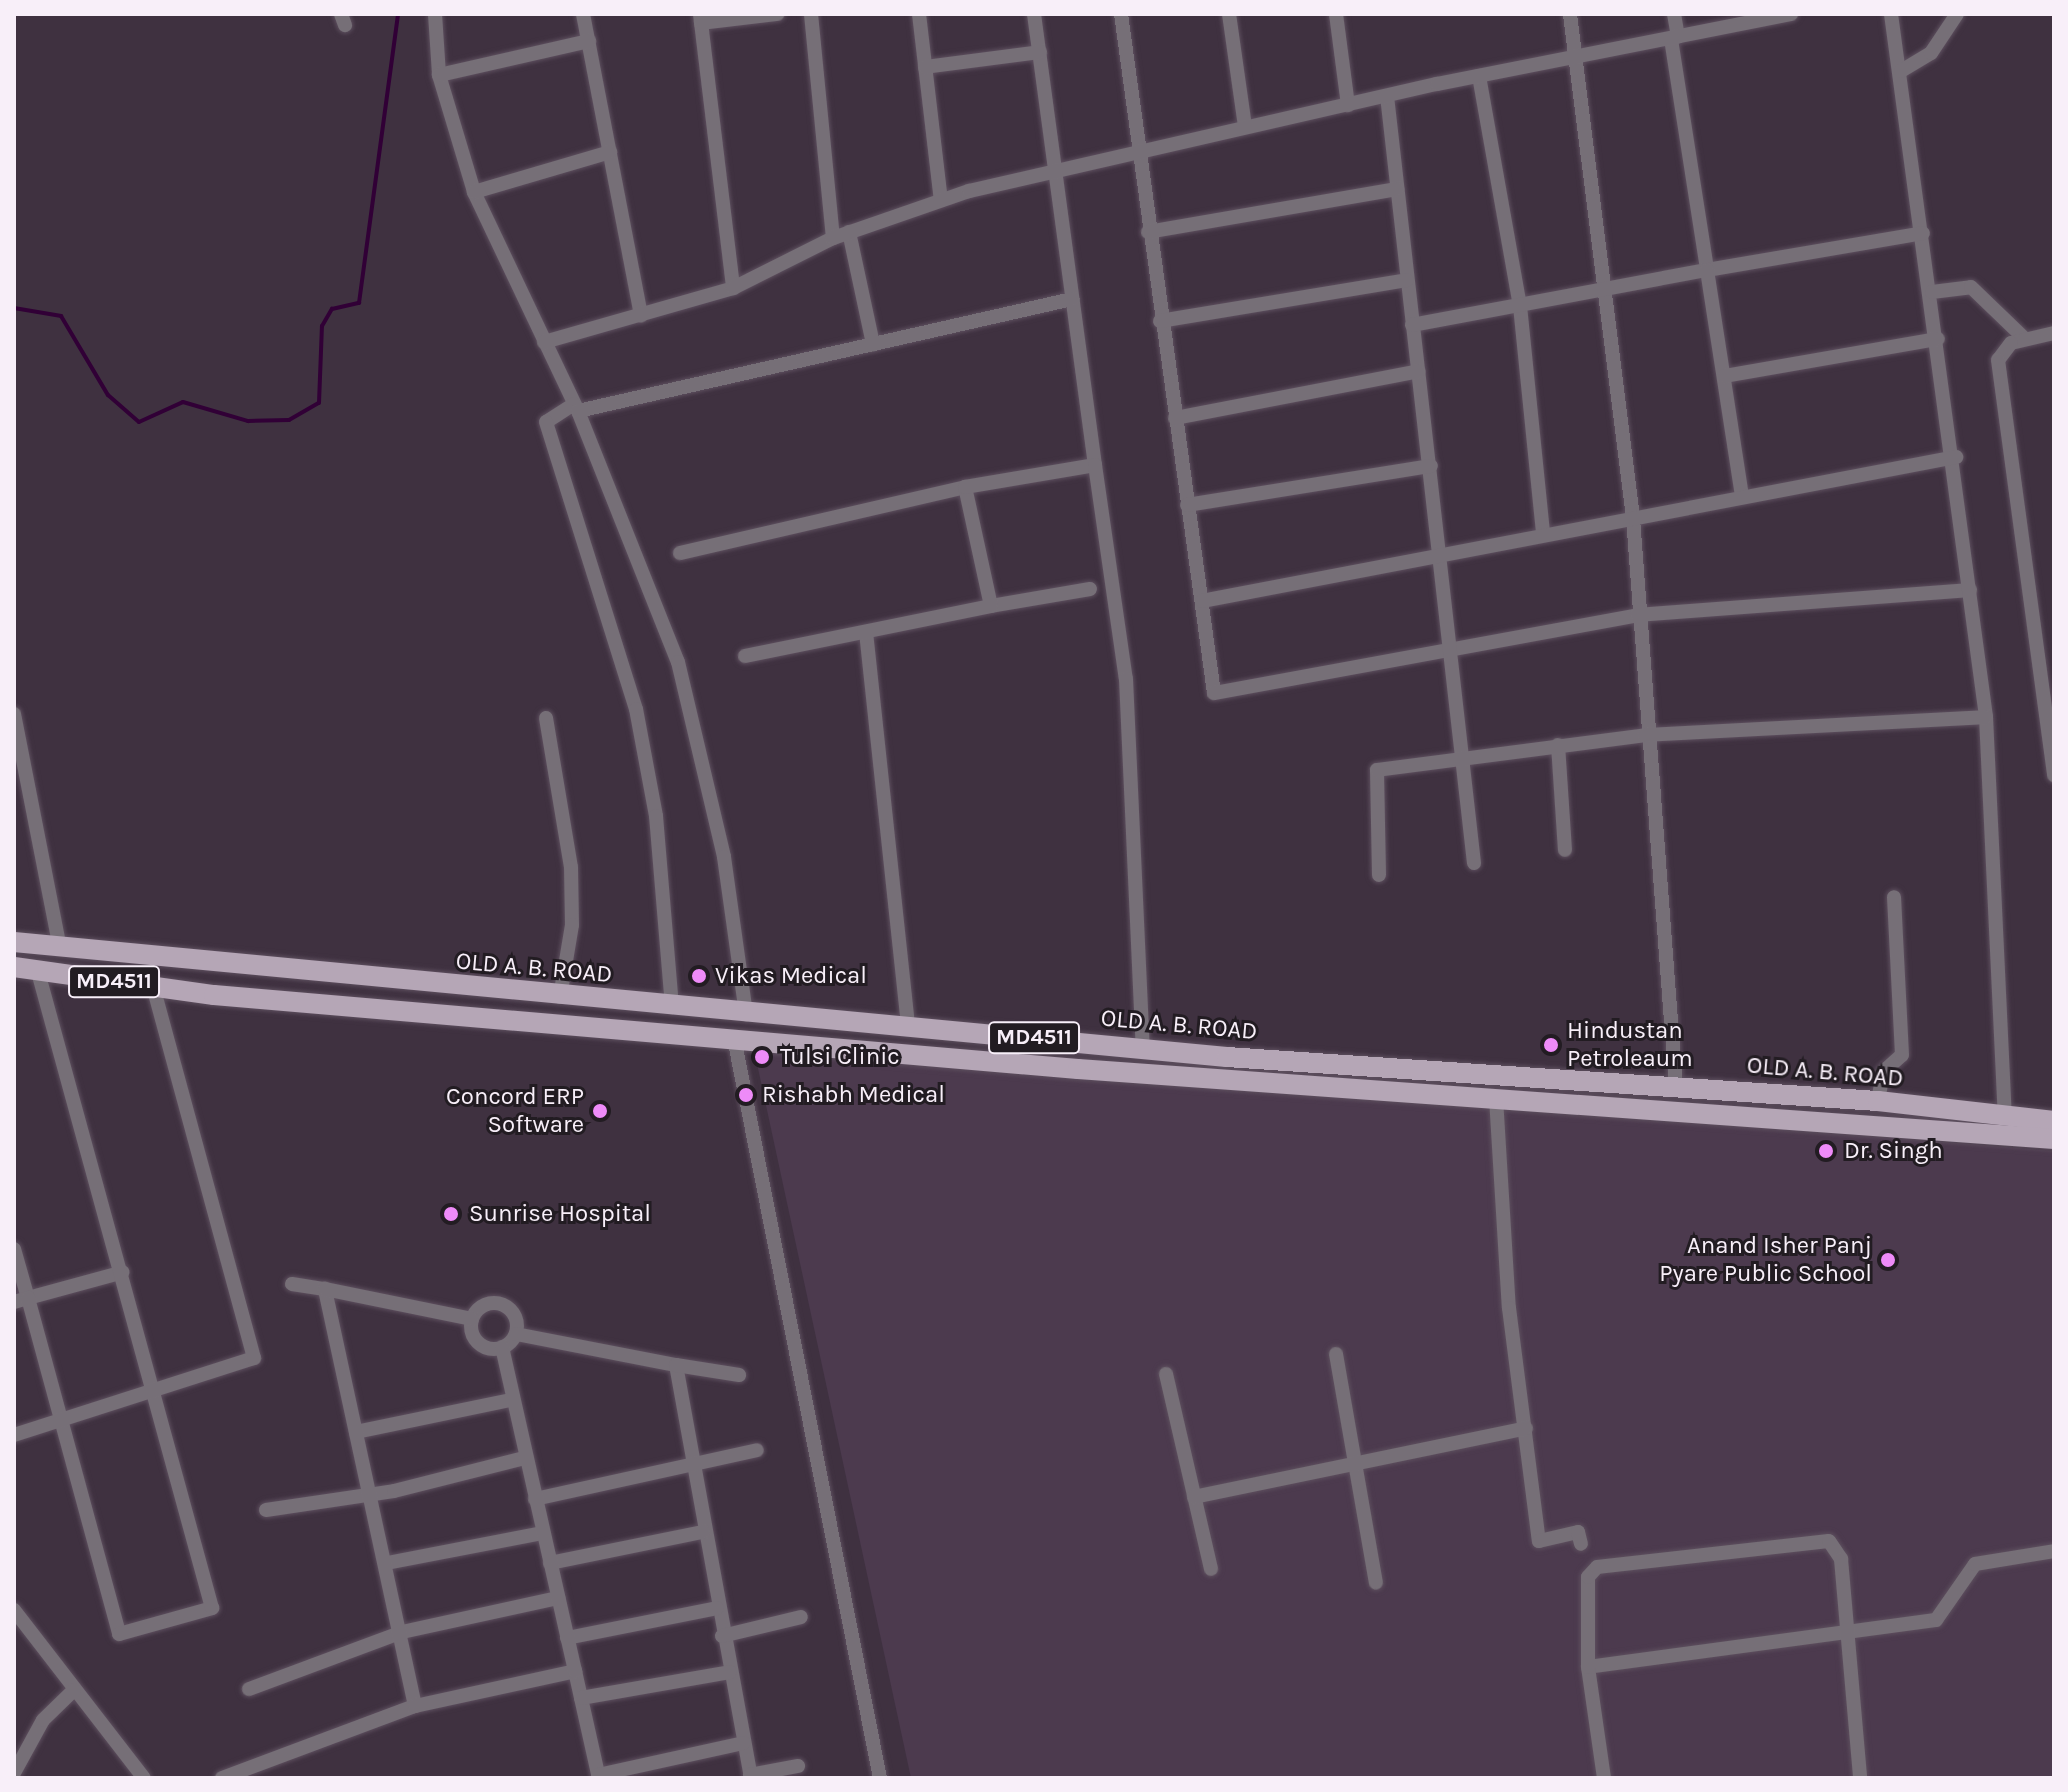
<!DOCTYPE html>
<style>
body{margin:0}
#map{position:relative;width:2068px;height:1792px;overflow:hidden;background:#3f3140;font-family:Karla,sans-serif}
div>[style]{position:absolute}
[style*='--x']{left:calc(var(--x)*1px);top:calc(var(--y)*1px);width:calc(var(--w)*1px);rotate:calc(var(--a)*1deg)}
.built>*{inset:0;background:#4c3a4e}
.stream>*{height:4px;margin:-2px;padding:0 2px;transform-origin:2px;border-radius:2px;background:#310036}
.roads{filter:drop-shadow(0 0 2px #5d4f5e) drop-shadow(0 0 2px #5d4f5e)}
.street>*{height:14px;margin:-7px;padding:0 7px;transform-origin:7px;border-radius:7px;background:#766f77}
.street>.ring{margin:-7px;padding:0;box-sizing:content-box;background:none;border:14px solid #766f77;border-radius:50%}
.primary>*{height:20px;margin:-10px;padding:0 10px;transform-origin:10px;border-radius:10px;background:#b5a6b6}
.dots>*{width:22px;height:22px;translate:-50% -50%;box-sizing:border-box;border:4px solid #221c22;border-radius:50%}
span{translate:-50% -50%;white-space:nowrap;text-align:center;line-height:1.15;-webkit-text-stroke:6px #221c22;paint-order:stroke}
.shield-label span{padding:2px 6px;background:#221c22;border:2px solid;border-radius:6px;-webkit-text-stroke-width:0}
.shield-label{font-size:22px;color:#f8eff9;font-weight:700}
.street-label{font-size:24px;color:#f8eff9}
.poi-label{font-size:24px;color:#f8eff9}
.left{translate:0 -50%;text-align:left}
.right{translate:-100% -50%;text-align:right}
.frame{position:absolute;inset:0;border:16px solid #f8eff9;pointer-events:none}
</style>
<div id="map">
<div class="built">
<div style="clip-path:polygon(753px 1045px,2054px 1151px,2054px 1778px,911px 1778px)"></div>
</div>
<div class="stream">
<div style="--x:14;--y:308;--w:48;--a:9.7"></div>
<div style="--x:61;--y:316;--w:92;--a:59.3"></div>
<div style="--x:108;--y:395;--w:41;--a:41.1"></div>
<div style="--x:139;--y:422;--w:48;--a:-24.4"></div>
<div style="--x:183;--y:402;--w:68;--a:16.3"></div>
<div style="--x:248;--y:421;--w:41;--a:-1.4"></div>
<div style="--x:289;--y:420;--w:34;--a:-30"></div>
<div style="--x:319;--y:403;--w:77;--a:-87.8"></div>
<div style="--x:322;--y:326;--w:20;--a:-60"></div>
<div style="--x:332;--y:309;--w:28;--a:-13"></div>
<div style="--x:359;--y:303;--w:292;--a:-82.3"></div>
</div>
<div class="roads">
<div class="street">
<div style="--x:341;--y:14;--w:12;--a:70"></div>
<div style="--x:435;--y:14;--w:61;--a:86.2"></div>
<div style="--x:439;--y:75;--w:122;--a:73.3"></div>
<div style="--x:474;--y:192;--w:242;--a:64.6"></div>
<div style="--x:578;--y:411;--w:270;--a:68.3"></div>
<div style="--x:678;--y:662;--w:200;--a:76.7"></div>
<div style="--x:724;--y:857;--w:159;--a:82"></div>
<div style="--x:583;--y:14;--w:307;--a:79.1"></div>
<div style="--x:700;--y:14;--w:276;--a:83.1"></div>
<div style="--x:811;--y:14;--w:225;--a:84.4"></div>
<div style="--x:919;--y:14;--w:187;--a:83.3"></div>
<div style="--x:1034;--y:14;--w:455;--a:82.3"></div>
<div style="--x:1121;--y:14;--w:685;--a:82.2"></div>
<div style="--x:1214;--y:693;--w:430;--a:-10.4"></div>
<div style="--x:1637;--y:615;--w:334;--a:-4.3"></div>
<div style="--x:1229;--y:14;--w:114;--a:81.9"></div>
<div style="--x:1336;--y:14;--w:92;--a:82.5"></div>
<div style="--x:1570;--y:14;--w:508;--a:82.87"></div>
<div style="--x:1633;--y:518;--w:571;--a:85.68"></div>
<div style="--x:1674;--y:14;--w:23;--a:80"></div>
<div style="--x:1891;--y:14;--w:709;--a:82.3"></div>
<div style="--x:1986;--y:717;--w:401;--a:87.3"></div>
<div style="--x:701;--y:23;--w:77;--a:-6.8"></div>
<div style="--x:1671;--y:39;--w:234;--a:81.1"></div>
<div style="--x:1707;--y:270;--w:219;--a:-9.7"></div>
<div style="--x:925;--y:67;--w:116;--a:-7.4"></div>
<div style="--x:1901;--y:71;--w:35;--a:-31"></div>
<div style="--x:1931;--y:53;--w:47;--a:-56.3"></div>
<div style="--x:439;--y:75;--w:154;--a:-12.8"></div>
<div style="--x:1479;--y:76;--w:234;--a:79.9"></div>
<div style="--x:1520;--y:306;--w:229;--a:84.2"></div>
<div style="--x:1387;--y:96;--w:772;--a:83.53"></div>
<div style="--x:474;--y:192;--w:142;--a:-16.4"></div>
<div style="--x:849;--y:232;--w:115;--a:77.9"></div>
<div style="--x:1148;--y:232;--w:253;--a:-9.8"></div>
<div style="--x:1932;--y:292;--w:39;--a:-7"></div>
<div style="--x:1971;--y:287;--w:75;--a:43.9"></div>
<div style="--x:1160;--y:321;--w:250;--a:-9.4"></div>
<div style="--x:1412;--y:325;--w:300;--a:-10.6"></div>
<div style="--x:1707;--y:270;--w:229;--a:81.2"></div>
<div style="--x:2054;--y:333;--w:44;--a:166.9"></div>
<div style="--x:2011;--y:343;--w:21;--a:127"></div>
<div style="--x:1998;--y:360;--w:419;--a:82.3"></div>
<div style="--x:544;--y:342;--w:197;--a:-15.9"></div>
<div style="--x:733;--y:288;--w:112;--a:-26.6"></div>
<div style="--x:833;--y:238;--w:144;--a:-19.1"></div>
<div style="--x:969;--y:191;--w:480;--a:-12.9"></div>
<div style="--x:1437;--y:84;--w:361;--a:-11.2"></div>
<div style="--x:1725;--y:376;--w:216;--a:-9.9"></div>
<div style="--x:574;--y:404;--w:33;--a:147"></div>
<div style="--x:546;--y:422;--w:301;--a:72.6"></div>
<div style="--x:636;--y:709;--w:109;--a:79.4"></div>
<div style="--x:656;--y:816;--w:192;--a:85.2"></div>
<div style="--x:578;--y:411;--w:507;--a:-12.77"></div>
<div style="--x:1175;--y:418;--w:248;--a:-10.9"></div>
<div style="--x:1187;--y:505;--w:247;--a:-9.1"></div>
<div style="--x:680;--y:553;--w:293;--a:-13"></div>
<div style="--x:1090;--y:589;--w:100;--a:170.3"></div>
<div style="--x:991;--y:606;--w:122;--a:-102.3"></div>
<div style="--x:965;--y:487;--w:132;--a:-9.6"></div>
<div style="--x:1095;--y:465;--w:216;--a:81.8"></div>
<div style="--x:1126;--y:679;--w:368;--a:87.4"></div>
<div style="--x:1202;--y:601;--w:768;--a:-10.81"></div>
<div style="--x:866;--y:632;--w:398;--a:83.9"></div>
<div style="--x:745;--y:656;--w:251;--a:-11.5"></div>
<div style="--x:14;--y:714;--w:238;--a:78.9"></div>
<div style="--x:546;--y:718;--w:151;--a:80.5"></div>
<div style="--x:571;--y:867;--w:58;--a:89"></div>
<div style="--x:572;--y:925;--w:73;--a:99.5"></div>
<div style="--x:1558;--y:745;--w:105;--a:86.2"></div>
<div style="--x:1379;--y:875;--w:105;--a:-91.1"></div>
<div style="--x:1377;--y:770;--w:270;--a:-7.4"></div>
<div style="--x:1645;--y:735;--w:341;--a:-3"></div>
<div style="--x:734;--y:1038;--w:754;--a:78.84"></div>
<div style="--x:1496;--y:1098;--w:210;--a:86.5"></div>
<div style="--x:1509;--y:1308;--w:235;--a:82.7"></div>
<div style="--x:1539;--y:1541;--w:40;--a:-13"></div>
<div style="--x:1578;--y:1532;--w:12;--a:76"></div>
<div style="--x:1878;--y:1101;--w:29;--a:-80"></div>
<div style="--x:1883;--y:1072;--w:25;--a:-42"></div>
<div style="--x:1902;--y:1055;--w:158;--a:-92.9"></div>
<div style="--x:14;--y:1249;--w:51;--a:74.1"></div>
<div style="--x:28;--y:1298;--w:98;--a:-15.3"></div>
<div style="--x:292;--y:1284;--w:33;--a:9"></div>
<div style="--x:14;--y:1302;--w:15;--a:-16"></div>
<div style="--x:28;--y:1298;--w:348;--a:74.8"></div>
<div style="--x:119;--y:1634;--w:97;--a:-15.6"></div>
<div style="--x:212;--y:1608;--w:659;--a:-105.3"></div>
<div class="ring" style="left:471px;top:1303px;width:32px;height:32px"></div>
<div style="--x:516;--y:1334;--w:163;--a:11"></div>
<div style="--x:676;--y:1365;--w:420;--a:79.7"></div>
<div style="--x:1336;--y:1354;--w:232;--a:80.1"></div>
<div style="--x:676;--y:1365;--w:64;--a:9"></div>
<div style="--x:1166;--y:1374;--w:200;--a:77"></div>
<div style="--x:356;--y:1432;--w:157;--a:-11.7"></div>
<div style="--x:14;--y:1435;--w:252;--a:-17.8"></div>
<div style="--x:254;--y:1358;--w:385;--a:-105.2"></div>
<div style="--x:1194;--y:1497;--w:339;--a:-11.7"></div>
<div style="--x:535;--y:1499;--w:227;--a:-12.4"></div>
<div style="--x:266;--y:1510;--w:129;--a:-8.4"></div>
<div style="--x:394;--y:1491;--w:134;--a:-14.2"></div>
<div style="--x:387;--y:1563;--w:159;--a:-10.9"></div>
<div style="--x:550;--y:1563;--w:156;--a:-11.5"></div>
<div style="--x:14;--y:1610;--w:212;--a:52.3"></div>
<div style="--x:722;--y:1636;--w:81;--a:-13.5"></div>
<div style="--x:567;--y:1638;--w:153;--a:-11.3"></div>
<div style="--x:1588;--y:1667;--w:351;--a:-7.7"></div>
<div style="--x:1936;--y:1620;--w:68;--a:-55.1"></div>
<div style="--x:1975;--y:1564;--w:80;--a:-9.3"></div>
<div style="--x:575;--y:1671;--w:110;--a:77.4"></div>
<div style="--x:249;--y:1689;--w:163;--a:-20.4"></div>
<div style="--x:402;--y:1632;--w:160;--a:-12.3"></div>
<div style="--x:581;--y:1698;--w:151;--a:-9.9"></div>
<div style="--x:415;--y:1706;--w:427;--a:-102.2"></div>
<div style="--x:325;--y:1289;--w:150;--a:11.5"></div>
<div style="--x:14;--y:1773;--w:60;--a:-61.3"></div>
<div style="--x:43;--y:1720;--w:43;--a:-44.1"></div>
<div style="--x:598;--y:1775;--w:149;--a:-12.4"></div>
<div style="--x:750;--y:1775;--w:49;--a:-10.6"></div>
<div style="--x:222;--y:1778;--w:206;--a:-20.5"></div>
<div style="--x:415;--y:1706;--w:164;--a:-12.3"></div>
<div style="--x:575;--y:1671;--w:332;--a:-102.7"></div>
<div style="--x:1604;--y:1778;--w:112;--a:-98.2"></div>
<div style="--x:1588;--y:1667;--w:90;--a:-90"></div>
<div style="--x:1588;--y:1577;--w:13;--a:-48"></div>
<div style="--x:1597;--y:1567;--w:233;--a:-6.4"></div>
<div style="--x:1829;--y:1541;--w:22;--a:56"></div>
<div style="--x:1841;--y:1559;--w:220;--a:85"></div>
</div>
<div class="primary">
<div style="--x:14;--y:942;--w:1218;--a:5.42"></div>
<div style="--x:1227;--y:1057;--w:652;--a:3.87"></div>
<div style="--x:1878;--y:1101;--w:177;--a:6.5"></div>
<div style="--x:14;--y:967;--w:202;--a:8"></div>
<div style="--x:214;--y:995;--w:867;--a:4.9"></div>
<div style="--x:1078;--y:1069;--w:979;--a:4.1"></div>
</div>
</div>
<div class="dots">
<div style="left:699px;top:976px;background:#ee8bf8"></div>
<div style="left:1551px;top:1045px;background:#ee8bf8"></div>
<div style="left:762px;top:1057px;background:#ee8bf8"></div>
<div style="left:746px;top:1095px;background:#ee8bf8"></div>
<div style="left:600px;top:1111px;background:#ee8bf8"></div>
<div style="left:1826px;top:1151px;background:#ee8bf8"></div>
<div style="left:451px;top:1214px;background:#ee8bf8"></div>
<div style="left:1888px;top:1260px;background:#ee8bf8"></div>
</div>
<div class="shield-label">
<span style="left:114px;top:982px">MD4511</span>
<span style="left:1034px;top:1038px">MD4511</span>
</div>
<div class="street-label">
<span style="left:534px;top:968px;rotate:5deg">OLD A. B. ROAD</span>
<span style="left:1179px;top:1025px;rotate:5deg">OLD A. B. ROAD</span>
<span style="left:1825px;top:1072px;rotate:5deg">OLD A. B. ROAD</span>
</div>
<div class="poi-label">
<span class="left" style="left:715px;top:976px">Vikas Medical</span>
<span class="left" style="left:1567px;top:1045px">Hindustan<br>Petroleaum</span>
<span class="left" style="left:780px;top:1057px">Tulsi Clinic</span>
<span class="left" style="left:762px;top:1095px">Rishabh Medical</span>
<span class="right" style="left:584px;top:1111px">Concord ERP<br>Software</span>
<span class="left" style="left:1844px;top:1151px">Dr. Singh</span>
<span class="left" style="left:469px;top:1214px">Sunrise Hospital</span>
<span class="right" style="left:1872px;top:1260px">Anand Isher Panj<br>Pyare Public School</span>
</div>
<div class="frame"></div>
</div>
